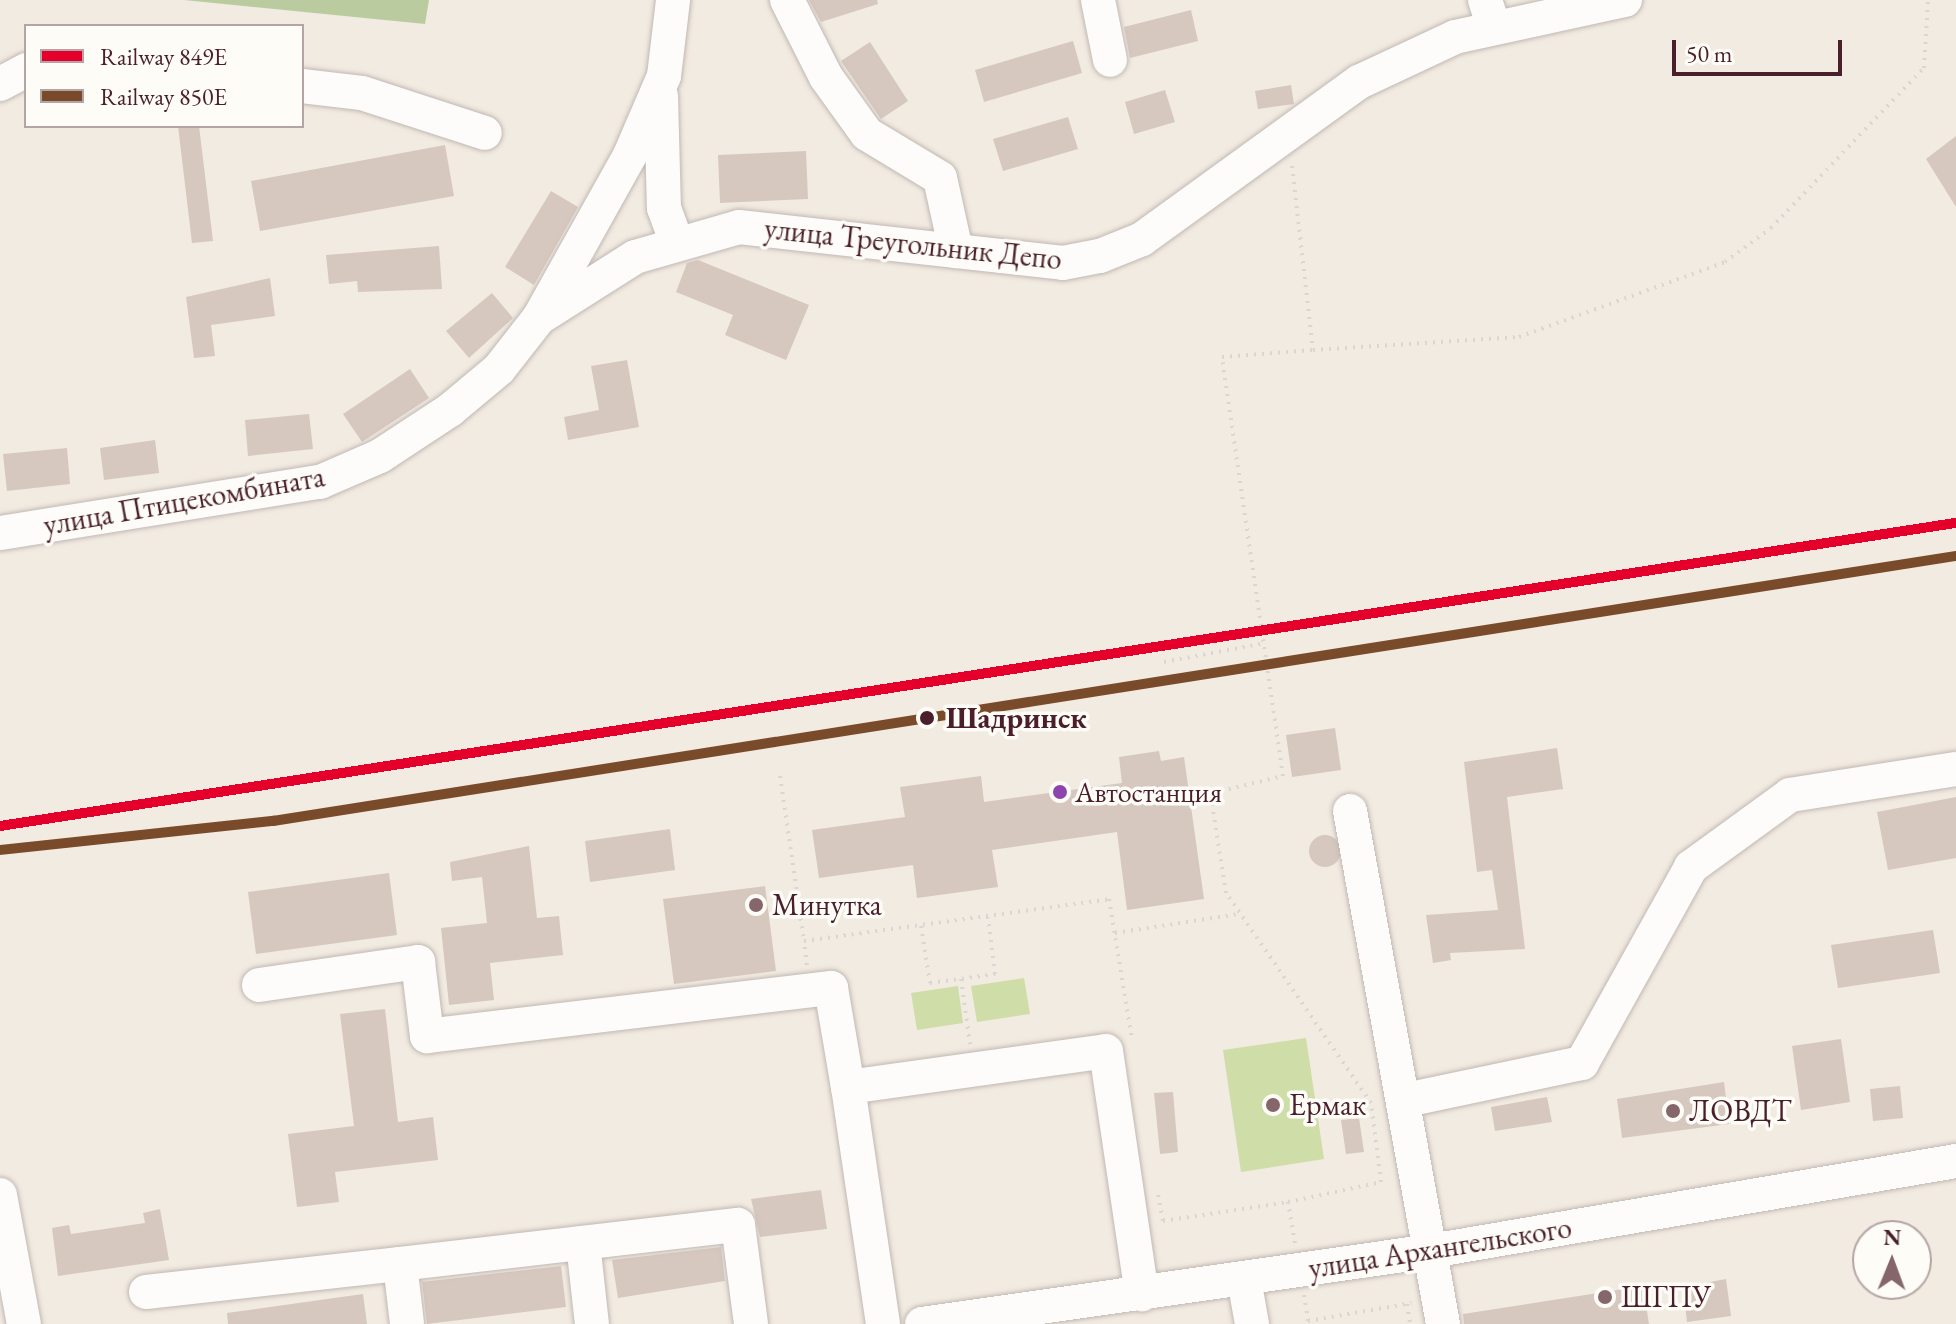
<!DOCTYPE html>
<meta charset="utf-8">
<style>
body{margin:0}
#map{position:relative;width:1956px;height:1324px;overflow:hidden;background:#f2ebe1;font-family:"EB Garamond",serif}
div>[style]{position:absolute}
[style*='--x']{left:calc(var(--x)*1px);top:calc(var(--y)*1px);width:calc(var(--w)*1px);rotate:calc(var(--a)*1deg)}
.green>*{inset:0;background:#cfdda8}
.forest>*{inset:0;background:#bacc9f}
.building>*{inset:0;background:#d6c8bf}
.round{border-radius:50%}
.path>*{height:4px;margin-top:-2px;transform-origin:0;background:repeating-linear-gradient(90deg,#d9d6d3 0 2px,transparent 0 8px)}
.roads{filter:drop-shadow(0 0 2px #c0b8b3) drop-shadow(0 0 2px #c0b8b3)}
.minor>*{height:34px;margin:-17px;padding:0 17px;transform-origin:17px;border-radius:17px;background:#fdfcfa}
.rail-1>*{height:10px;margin:-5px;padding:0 5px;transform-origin:5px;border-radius:5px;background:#e4002b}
.rail-2>*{height:10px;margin:-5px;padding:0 5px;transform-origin:5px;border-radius:5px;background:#7a4b2a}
.dots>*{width:22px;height:22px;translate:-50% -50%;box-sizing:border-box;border:4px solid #fdfcf7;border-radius:50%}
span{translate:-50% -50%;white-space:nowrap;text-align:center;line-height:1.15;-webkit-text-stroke:7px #fdfcf7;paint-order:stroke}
.bus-label{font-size:28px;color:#4a1f2b}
.left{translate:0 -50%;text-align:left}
.street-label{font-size:30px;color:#4a1f2b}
.stop-label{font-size:30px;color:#4a1f2b;font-weight:700}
.poi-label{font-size:30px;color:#4a1f2b}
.legend{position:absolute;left:24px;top:24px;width:280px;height:104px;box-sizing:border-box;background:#fdfcf7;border:2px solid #b5a4a5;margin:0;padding:10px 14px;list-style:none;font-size:24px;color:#4a1f2b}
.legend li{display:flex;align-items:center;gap:16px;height:40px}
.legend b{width:40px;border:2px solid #b5a4a5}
.north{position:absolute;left:1852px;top:1220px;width:80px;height:80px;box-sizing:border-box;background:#fdfcf7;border:2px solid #b5a4a5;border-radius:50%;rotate:1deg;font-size:22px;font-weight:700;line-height:32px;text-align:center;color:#4a1f2b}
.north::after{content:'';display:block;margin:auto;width:28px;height:36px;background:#85666b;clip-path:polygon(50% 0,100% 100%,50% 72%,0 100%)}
.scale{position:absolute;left:1672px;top:40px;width:170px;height:36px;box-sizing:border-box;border:4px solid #4a1f2b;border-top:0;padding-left:10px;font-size:24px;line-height:28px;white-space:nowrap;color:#4a1f2b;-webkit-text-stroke:6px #fdfcf7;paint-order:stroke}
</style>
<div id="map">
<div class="green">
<div style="clip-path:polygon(1024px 978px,1030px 1014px,977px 1022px,971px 986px)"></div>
<div style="clip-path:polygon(958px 986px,963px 1023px,917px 1030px,911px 993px)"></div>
<div style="clip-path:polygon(1306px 1038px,1324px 1159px,1241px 1172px,1223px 1050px)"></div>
</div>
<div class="forest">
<div style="clip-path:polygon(184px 0,429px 0,425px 24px)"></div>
</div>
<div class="building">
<div style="clip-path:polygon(809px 0,877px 0,878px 4px,821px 22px)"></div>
<div style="clip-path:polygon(1191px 10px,1198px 41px,1130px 58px,1124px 27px)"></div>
<div style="clip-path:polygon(1073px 41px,1082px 73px,984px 102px,975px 70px)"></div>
<div style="clip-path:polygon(870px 42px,908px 101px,881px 119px,841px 61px)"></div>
<div style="clip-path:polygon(1291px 85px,1294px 104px,1258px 109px,1255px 91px)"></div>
<div style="clip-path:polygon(1165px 90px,1175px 122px,1134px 134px,1125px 102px)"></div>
<div style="clip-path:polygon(1068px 117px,1078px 149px,1003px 171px,993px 139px)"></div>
<div style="clip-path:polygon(178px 126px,199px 126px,213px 241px,192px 243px)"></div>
<div style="clip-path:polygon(1956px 136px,1956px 207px,1926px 159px)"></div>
<div style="clip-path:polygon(445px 145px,454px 196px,260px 231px,251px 181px)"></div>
<div style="clip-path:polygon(806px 151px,808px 199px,720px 203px,718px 155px)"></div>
<div style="clip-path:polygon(551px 191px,578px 207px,534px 285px,505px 267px)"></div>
<div style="clip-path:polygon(439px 246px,442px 289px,358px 292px,357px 281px,329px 284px,326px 255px)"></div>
<div style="clip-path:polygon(698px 260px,809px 305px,786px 360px,725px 335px,733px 315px,676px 292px,687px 263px)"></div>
<div style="clip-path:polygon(270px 278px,275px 316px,211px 325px,215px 356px,194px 358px,186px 297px)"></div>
<div style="clip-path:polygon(492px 293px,513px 318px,469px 358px,446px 331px)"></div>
<div style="clip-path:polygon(627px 360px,639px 427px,568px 440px,564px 417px,599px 410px,591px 366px)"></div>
<div style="clip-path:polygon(410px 369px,429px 398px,362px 442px,343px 414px)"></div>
<div style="clip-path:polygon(309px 414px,313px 449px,248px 456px,245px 420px)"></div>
<div style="clip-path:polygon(155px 440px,159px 473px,104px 480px,100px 448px)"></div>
<div style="clip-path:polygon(67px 448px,70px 484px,7px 491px,3px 454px)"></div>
<div style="clip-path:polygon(1335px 728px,1341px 770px,1292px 777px,1286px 735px)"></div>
<div style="clip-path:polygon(1557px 748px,1563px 789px,1507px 797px,1525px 949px,1450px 953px,1451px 960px,1433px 963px,1426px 915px,1498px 910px,1492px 870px,1477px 872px,1464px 762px)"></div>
<div style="clip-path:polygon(1159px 751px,1161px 761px,1184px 757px,1204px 899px,1127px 910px,1117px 832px,992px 850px,998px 887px,917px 898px,913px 865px,819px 878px,812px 830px,905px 817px,900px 787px,981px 776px,984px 802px,1122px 783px,1119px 757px)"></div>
<div style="clip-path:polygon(1956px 797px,1956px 858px,1888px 870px,1877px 812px)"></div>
<div style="clip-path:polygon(670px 829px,675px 870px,590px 882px,585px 841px)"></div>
<div class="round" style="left:1309px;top:835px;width:32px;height:32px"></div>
<div style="clip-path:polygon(529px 846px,537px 918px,559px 916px,563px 955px,490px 963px,494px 1000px,449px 1005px,441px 928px,487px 923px,482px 877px,452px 881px,450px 862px)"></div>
<div style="clip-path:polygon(389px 873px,397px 935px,256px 954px,248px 892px)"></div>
<div style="clip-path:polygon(765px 886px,776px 971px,674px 984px,663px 899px)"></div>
<div style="clip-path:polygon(1933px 930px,1940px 973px,1838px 988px,1831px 945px)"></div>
<div style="clip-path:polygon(385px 1009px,398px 1122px,433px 1117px,438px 1160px,335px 1172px,339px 1202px,297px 1207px,288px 1134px,354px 1126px,340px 1014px)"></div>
<div style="clip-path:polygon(1841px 1039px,1850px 1102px,1801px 1110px,1792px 1046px)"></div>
<div style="clip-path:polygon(1724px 1082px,1729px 1124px,1622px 1138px,1617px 1099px)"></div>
<div style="clip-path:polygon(1900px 1086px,1903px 1118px,1873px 1121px,1870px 1089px)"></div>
<div style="clip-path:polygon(1173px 1092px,1178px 1152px,1160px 1154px,1154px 1093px)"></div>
<div style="clip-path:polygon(1547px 1097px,1552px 1122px,1495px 1131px,1491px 1107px)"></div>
<div style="clip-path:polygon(1359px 1118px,1364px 1152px,1346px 1154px,1341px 1120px)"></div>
<div style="clip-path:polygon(821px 1190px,827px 1229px,760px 1237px,751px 1199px)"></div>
<div style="clip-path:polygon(160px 1209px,169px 1260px,58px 1276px,52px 1228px,69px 1225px,71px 1234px,145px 1223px,143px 1213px)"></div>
<div style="clip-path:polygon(721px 1247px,725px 1281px,618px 1298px,612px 1260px)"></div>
<div style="clip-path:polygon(561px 1266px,566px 1307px,427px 1324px,422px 1282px)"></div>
<div style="clip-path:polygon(1726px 1279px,1731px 1316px,1687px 1322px,1683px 1287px)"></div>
<div style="clip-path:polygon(1643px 1286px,1649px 1324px,1464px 1324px,1463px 1314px)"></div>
<div style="clip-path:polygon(363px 1294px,367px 1324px,228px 1324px,227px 1313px)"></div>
</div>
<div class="path">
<div style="--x:1292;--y:166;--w:185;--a:83.5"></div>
<div style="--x:1313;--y:350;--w:206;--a:-3.6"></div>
<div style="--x:1519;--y:337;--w:219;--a:-20"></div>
<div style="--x:1725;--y:262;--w:57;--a:-36.5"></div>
<div style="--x:1771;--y:228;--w:221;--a:-46.3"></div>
<div style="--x:1924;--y:68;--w:68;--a:-86.6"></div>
<div style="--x:1164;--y:662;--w:104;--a:-10.6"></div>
<div style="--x:780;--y:776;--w:167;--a:81.7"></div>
<div style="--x:921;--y:926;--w:58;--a:81"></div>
<div style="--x:930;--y:983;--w:66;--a:-7.9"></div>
<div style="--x:995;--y:974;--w:57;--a:-97"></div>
<div style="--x:1115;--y:933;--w:125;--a:-8.7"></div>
<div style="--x:807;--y:965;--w:24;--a:-97"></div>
<div style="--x:804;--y:941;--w:308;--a:-7.8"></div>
<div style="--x:1109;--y:899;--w:143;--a:80.7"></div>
<div style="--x:961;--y:979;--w:66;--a:82.1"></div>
<div style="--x:1158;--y:1195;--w:26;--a:79"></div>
<div style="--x:1163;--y:1221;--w:126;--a:-8.6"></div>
<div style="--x:1295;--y:1243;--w:42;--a:-99.7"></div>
<div style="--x:1288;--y:1202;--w:95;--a:-12.1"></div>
<div style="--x:1381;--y:1182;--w:80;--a:-97.2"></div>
<div style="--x:1371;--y:1103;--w:255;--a:-124.6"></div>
<div style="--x:1226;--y:893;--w:90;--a:-98.9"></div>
<div style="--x:1212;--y:804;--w:16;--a:-55"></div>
<div style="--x:1221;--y:791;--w:64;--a:-13.6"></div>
<div style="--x:1283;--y:776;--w:423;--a:-98.3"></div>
<div style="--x:1222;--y:357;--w:91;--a:-4.4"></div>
<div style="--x:1304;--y:1295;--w:26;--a:81"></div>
<div style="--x:1308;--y:1321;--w:105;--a:-9.9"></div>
<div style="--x:1407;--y:1304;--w:20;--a:81"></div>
</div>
<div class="roads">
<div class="minor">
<div style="--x:787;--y:0;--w:86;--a:63.1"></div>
<div style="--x:826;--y:77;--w:70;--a:54.3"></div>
<div style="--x:867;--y:134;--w:85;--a:31.1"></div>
<div style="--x:940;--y:178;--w:75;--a:77.6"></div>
<div style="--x:1098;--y:0;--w:61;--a:78.7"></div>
<div style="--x:1485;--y:0;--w:29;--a:72"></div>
<div style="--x:0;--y:84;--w:30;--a:-28"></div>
<div style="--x:302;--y:86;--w:60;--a:6.7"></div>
<div style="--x:362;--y:93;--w:129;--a:18"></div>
<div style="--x:661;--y:96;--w:112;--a:88.5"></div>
<div style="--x:664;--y:208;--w:35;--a:70"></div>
<div style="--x:539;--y:318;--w:114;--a:-32.4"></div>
<div style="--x:635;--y:257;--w:108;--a:-16.1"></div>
<div style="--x:739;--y:227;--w:326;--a:6.3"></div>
<div style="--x:1063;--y:263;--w:38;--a:-11"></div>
<div style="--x:1100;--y:256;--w:45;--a:-22"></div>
<div style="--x:1142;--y:239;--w:268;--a:-35.9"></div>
<div style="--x:1359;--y:82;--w:106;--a:-25.1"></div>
<div style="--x:1455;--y:37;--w:174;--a:-12.3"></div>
<div style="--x:0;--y:533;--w:324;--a:-9.1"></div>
<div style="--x:320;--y:482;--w:65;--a:-23.4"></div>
<div style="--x:380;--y:456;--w:84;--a:-33.3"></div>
<div style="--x:450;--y:410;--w:64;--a:-39.9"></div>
<div style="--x:499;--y:369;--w:65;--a:-51.9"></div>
<div style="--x:539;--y:318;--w:187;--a:-60.8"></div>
<div style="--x:630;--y:155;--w:86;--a:-66.7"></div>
<div style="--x:664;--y:76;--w:77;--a:-83.2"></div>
<div style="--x:1350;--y:811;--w:521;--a:79.72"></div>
<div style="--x:259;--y:985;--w:161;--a:-8.2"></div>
<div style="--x:418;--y:962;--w:75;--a:83.1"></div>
<div style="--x:427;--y:1036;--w:407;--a:-6.8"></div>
<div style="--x:831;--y:988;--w:100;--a:80.3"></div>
<div style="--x:1406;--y:1100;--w:180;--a:-11.9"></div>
<div style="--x:1582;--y:1063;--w:224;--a:-60.9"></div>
<div style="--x:1691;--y:867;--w:122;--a:-36"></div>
<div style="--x:1790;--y:795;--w:168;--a:-8.9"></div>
<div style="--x:0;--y:1195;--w:131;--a:79.5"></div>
<div style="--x:583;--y:1243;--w:81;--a:83.7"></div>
<div style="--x:400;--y:1264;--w:340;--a:-6.6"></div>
<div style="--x:738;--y:1225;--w:100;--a:82.5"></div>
<div style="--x:1244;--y:1279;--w:46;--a:79.9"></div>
<div style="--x:146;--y:1292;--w:256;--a:-6.3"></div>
<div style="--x:400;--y:1264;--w:60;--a:83.3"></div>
<div style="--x:883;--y:1324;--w:240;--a:-98.4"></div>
<div style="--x:848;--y:1087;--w:260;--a:-7.9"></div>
<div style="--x:1106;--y:1051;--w:246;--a:81.6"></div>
<div style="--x:922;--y:1324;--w:514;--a:-8.16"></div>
<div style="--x:1431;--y:1251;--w:533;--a:-9.73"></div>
</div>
</div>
<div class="rail-1">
<div style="--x:0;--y:826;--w:1979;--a:-8.81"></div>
</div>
<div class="rail-2">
<div style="--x:0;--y:850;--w:275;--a:-6.1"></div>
<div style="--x:273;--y:821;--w:1704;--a:-8.95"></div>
</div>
<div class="dots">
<div style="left:927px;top:718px;background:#4a1f2b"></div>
<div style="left:1060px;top:792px;background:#8e44ad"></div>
<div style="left:756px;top:905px;background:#85666b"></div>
<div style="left:1273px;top:1105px;background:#85666b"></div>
<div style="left:1673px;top:1111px;background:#85666b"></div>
<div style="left:1605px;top:1297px;background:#85666b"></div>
</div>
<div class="bus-label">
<span class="left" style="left:1075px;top:792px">Автостанция</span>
</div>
<div class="street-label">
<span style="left:913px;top:244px;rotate:6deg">улица Треугольник Депо</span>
<span style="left:184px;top:501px;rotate:-10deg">улица Птицекомбината</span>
<span style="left:1440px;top:1248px;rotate:-9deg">улица Архангельского</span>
</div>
<div class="stop-label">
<span class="left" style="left:946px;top:718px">Шадринск</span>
</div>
<div class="poi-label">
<span class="left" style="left:772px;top:905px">Минутка</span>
<span class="left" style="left:1289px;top:1105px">Ермак</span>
<span class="left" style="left:1689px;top:1111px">ЛОВДТ</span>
<span class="left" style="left:1621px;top:1297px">ШГПУ</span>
</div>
<ul class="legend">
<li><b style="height:10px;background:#e4002b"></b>Railway 849Е</li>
<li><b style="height:10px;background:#7a4b2a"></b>Railway 850Е</li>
</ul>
<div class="north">N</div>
<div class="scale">50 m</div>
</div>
